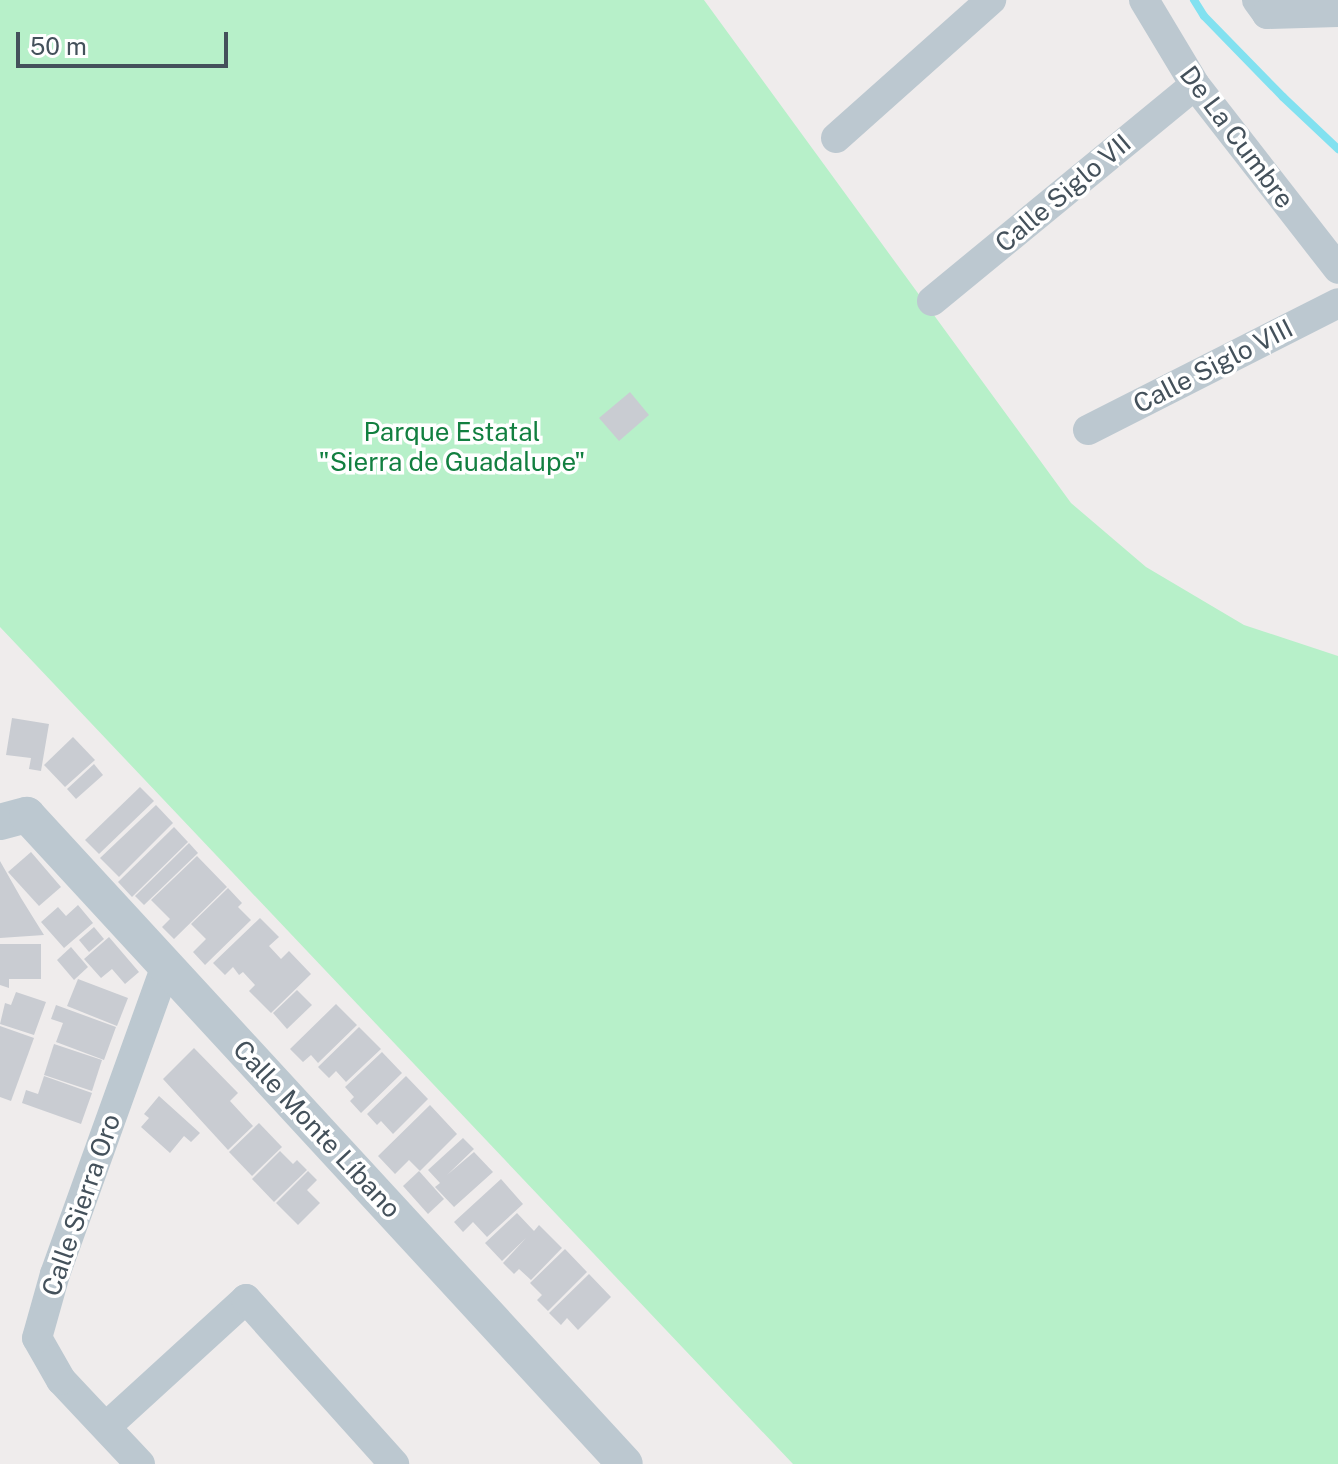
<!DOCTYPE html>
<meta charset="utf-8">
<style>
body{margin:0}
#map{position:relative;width:1338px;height:1464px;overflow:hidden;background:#efecec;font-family:"Public Sans",sans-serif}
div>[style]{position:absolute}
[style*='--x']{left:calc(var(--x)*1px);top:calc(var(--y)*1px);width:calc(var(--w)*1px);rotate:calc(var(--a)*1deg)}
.green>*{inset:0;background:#b7f0c9}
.stream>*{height:8px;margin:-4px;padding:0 4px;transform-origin:4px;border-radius:4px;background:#82e1f0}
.building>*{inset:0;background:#c9ccd2}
.minor>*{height:30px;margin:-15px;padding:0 15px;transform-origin:15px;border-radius:15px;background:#bcc8d0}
.tertiary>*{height:36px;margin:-18px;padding:0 18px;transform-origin:18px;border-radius:18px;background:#bcc8d0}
span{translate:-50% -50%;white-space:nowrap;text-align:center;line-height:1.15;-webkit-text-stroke:7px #fff;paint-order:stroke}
.street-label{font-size:26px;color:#44515b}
.park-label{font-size:26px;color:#127f40}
.scale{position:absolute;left:16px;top:32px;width:212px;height:36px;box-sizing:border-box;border:4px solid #44515b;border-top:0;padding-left:10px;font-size:24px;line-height:28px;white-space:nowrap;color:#44515b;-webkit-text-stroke:6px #fff;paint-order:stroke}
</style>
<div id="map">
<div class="green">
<div style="clip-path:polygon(0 0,704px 0,1071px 503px,1146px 567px,1244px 625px,1338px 656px,1338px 1464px,793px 1464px,0 627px)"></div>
</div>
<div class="stream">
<div style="--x:1194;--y:0;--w:19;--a:58"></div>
<div style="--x:1204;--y:16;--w:113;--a:45.7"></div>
<div style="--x:1283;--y:97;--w:76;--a:43.4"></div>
</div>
<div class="building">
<div style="clip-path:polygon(630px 392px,649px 415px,619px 441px,599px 418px)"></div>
<div style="clip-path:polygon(12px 718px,49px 724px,41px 771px,29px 769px,31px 758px,6px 755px)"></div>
<div style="clip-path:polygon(73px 737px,95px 760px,65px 787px,44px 765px)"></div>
<div style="clip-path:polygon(94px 764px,103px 775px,76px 799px,67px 789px)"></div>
<div style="clip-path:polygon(140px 787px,154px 801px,99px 854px,85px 840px)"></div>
<div style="clip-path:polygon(156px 805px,173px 823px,119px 877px,100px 858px)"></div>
<div style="clip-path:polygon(174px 827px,188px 842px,132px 897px,118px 882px)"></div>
<div style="clip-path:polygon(189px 843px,198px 853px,144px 905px,135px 896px)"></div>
<div style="clip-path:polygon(31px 852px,61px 887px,39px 906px,8px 872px)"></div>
<div style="clip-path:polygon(197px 856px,227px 887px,174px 939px,162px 927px,170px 919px,151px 900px)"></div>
<div style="clip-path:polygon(0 861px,21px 898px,44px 935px,0 938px)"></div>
<div style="clip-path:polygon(228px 888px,242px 903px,238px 907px,251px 920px,205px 965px,193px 952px,206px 939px,191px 924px)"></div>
<div style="clip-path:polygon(78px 905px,93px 923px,64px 948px,41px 922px,58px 907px,66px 916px)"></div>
<div style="clip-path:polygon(260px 918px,279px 937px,269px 946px,281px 959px,289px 951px,311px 974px,271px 1013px,249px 991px,255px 985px,243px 972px,239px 975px,233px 967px,225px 975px,213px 963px)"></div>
<div style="clip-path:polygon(94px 927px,104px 939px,89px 952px,79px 940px)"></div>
<div style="clip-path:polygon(109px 937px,139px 972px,125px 984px,112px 969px,101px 978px,84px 959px)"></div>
<div style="clip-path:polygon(0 944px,41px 944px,41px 979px,9px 979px,9px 988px,0 985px)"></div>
<div style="clip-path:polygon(71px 947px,88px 967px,74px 980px,57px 960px)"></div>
<div style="clip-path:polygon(78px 979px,128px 998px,117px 1026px,67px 1006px)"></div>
<div style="clip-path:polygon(297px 990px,312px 1005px,287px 1029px,273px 1013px)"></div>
<div style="clip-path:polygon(16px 992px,46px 1002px,34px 1035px,0 1024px,5px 1003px,11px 1005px)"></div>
<div style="clip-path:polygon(336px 1004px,357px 1025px,318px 1063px,311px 1055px,303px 1062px,290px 1049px)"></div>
<div style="clip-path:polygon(56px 1005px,116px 1027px,104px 1060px,56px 1042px,63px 1023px,51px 1019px)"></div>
<div style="clip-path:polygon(0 1026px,34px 1038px,11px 1101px,0 1097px)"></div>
<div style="clip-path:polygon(359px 1027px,381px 1049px,346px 1082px,336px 1071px,329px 1078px,318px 1067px)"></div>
<div style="clip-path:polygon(54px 1044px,102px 1060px,92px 1091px,44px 1075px)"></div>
<div style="clip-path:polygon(194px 1048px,238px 1093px,230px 1101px,253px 1126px,228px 1150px,163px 1079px)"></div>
<div style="clip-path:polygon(382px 1052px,402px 1073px,361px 1113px,350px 1101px,354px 1097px,345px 1087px)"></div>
<div style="clip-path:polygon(44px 1076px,92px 1093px,81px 1124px,22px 1103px,26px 1090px,38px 1094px)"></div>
<div style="clip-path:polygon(406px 1076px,428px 1099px,393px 1134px,381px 1121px,377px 1125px,367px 1114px)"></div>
<div style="clip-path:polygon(159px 1096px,200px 1133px,191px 1142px,184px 1136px,170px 1153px,141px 1127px,149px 1118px,144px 1114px)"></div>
<div style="clip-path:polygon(430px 1105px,457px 1134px,420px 1171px,409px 1160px,395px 1174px,378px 1156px)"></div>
<div style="clip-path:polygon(259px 1123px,282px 1147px,252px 1176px,229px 1152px)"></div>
<div style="clip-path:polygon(463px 1138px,474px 1149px,447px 1175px,474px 1152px,493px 1172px,454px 1207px,435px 1187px,440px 1183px,428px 1170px)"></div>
<div style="clip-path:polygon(280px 1151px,293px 1164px,297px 1160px,307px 1170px,274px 1202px,252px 1179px)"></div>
<div style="clip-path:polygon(308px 1171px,317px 1180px,307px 1190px,320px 1203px,298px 1225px,276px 1203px)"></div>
<div style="clip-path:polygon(419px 1171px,444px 1199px,428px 1214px,403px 1186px)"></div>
<div style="clip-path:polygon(501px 1179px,523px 1204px,487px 1237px,473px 1222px,463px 1232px,454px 1222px)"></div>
<div style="clip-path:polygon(517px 1213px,534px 1231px,539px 1225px,562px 1248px,531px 1280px,519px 1269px,514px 1274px,503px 1263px,526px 1238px,502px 1261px,485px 1243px)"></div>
<div style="clip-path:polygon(565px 1249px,587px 1272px,548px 1311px,537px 1300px,542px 1295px,530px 1283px)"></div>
<div style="clip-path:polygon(589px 1274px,611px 1297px,578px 1330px,567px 1318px,561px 1325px,549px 1313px)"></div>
</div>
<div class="minor">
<div style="--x:1144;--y:0;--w:99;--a:59"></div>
<div style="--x:1195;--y:85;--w:233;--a:52.1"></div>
<div style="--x:1257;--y:0;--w:17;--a:54"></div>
<div style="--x:1267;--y:14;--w:71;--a:-1.6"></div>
<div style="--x:836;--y:138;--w:208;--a:-41.7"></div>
<div style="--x:932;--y:301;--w:340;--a:-39.4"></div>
<div style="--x:1088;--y:430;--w:280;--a:-26.9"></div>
<div style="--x:107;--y:1426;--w:188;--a:-42.4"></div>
<div style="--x:246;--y:1299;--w:222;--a:48.1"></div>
<div style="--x:140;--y:1464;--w:115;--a:-133.2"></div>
<div style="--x:61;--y:1380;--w:48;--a:-119.7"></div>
<div style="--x:37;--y:1338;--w:66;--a:-74.3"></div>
<div style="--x:55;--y:1274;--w:327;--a:-70.2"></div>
</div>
<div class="tertiary">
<div style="--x:0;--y:822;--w:28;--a:-15"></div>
<div style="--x:27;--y:815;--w:882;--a:47.34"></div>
</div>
<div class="street-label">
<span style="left:1237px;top:137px;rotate:53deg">De La Cumbre</span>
<span style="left:1063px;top:193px;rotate:-40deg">Calle Siglo VII</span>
<span style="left:1213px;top:366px;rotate:-27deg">Calle Siglo VIII</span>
<span style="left:317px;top:1129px;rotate:47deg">Calle Monte Líbano</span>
<span style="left:81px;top:1205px;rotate:-71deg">Calle Sierra Oro</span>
</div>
<div class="park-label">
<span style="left:452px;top:447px">Parque Estatal<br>"Sierra de Guadalupe"</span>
</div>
<div class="scale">50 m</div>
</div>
